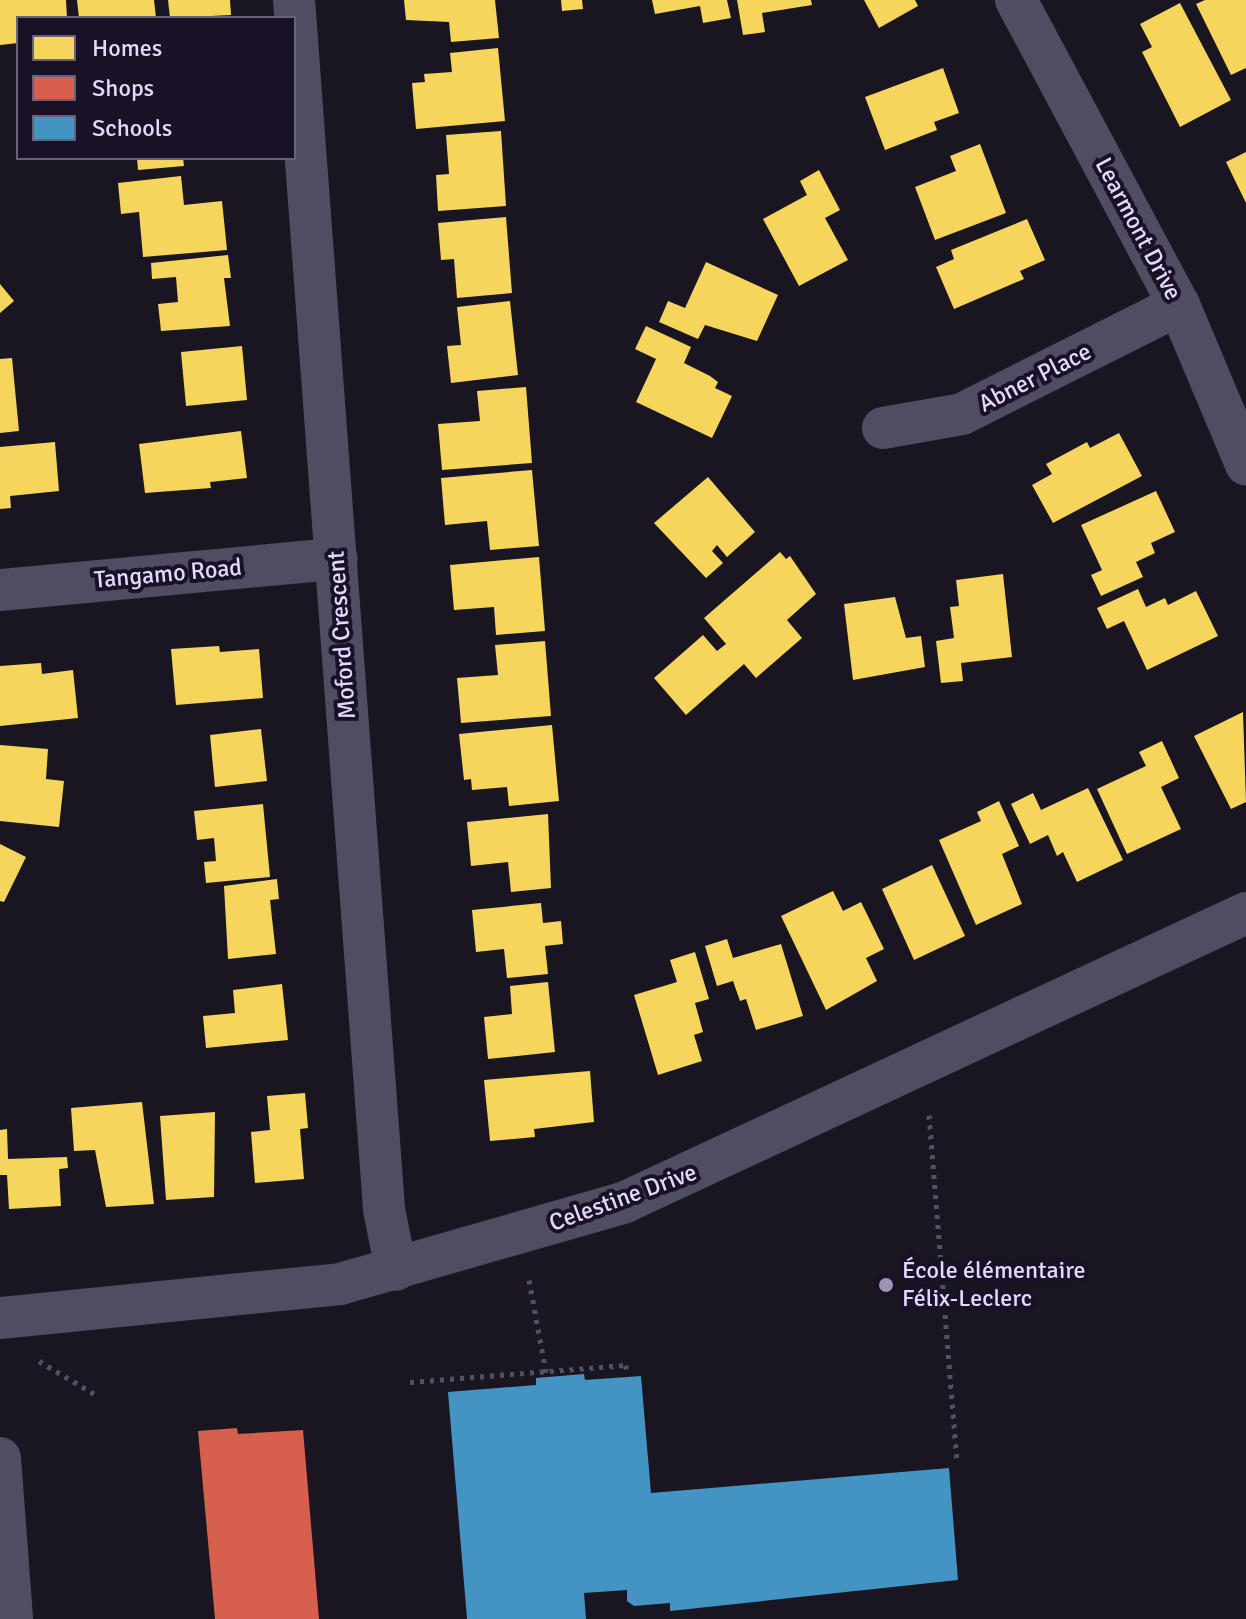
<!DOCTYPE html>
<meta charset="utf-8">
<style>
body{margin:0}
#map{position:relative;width:1246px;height:1619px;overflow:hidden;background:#1a1621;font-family:Signika,sans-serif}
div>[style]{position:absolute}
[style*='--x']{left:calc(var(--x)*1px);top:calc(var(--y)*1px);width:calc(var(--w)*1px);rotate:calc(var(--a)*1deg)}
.homes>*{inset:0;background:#f6d55c}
.shops>*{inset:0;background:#d6604d}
.schools>*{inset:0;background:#4393c3}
.path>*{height:5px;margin-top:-2.5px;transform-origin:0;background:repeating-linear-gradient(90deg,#4c5362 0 4px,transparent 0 10px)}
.minor>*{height:42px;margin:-21px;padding:0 21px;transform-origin:21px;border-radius:21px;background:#504c61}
.dots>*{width:22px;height:22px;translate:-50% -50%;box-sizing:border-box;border:4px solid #191126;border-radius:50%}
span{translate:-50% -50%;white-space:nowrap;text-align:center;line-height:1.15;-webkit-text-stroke:8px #191126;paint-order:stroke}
.street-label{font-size:24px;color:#e4d9fc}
.poi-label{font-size:24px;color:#e4d9fc}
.left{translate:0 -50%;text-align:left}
.legend{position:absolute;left:16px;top:16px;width:280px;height:144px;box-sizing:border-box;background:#191126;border:2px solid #6a617c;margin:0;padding:10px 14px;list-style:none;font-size:24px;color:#e4d9fc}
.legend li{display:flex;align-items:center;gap:16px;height:40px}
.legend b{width:40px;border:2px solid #6a617c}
</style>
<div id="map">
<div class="homes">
<div style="clip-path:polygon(0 0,66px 0,67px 18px,18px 18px,18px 43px,0 45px)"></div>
<div style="clip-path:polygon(77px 0,154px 0,156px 18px,79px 18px)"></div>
<div style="clip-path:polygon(168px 0,230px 0,231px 15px,170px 18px)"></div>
<div style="clip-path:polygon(404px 0,495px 0,499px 38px,451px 42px,449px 22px,406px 20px)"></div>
<div style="clip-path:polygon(561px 0,582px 0,583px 9px,562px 11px)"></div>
<div style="clip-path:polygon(652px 0,727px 0,731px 18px,703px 23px,700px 6px,655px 14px)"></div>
<div style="clip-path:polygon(737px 0,811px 0,812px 5px,762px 13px,765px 32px,743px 35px)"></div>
<div style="clip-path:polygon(864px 0,915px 0,918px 6px,879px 28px)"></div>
<div style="clip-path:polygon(1205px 0,1246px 0,1246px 68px,1231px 75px,1196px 4px)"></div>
<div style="clip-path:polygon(1180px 3px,1231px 100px,1180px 127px,1142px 52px,1152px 47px,1140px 24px)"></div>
<div style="clip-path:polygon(498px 48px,505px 121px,416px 129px,412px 83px,425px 82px,424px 74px,452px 72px,450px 53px)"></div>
<div style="clip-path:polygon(943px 68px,959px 113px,934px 122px,937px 130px,885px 150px,865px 97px)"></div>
<div style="clip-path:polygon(501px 131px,506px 206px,438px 211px,436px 175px,449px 174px,446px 135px)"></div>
<div style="clip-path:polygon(980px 144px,1006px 213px,935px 240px,915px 187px,956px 171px,950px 156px)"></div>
<div style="clip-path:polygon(1246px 152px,1246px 203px,1226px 162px)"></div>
<div style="clip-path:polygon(137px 158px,183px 158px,184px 166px,138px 170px)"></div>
<div style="clip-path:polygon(819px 170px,840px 210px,825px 218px,848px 260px,799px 286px,763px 219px,807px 195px,800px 181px)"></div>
<div style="clip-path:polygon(181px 176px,184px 205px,222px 201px,227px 250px,143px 257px,139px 212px,121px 214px,118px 183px)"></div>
<div style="clip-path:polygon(506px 217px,512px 293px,457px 298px,454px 259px,441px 260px,438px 223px)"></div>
<div style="clip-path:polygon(1027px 219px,1045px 260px,1020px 271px,1024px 279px,954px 309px,936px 267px,954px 259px,951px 250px)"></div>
<div style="clip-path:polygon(228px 255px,231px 278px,224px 278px,230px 326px,161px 331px,158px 304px,178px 302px,176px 277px,152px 279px,151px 263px)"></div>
<div style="clip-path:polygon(706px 262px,778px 295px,757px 341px,705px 325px,698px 339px,659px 322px,668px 301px,685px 308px)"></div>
<div style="clip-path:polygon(0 284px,14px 301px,0 313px)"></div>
<div style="clip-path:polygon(510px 301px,518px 375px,451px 383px,447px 346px,461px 345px,457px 307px)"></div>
<div style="clip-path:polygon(646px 326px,691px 347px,684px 363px,710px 376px,718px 382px,715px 388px,732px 396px,712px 438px,636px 402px,656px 359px,635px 349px)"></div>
<div style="clip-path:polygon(242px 346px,247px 400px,186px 406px,181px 352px)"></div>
<div style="clip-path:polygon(12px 358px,19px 431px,0 433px,0 359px)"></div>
<div style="clip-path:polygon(526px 387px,532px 463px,442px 470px,438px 424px,480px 421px,477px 391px)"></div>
<div style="clip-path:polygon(241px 431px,247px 478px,210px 482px,211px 488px,145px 493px,139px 444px)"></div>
<div style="clip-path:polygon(1119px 433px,1142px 476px,1053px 523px,1032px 485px,1052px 474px,1046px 464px,1087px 442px,1090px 448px)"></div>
<div style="clip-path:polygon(55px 442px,59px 491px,10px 496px,11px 508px,0 509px,0 447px)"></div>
<div style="clip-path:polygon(532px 470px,539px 546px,490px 550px,487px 521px,445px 525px,441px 478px)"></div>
<div style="clip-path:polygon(708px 477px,755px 532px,727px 557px,717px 545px,712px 551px,723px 563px,706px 578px,654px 523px)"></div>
<div style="clip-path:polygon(1156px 491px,1175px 532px,1151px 543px,1155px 553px,1136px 562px,1143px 577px,1101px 596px,1091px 575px,1102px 570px,1081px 525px)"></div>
<div style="clip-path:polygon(780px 552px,786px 559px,790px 556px,816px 594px,787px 620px,802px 638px,756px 678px,744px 664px,686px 715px,654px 678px,703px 635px,717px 651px,726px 644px,704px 618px)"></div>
<div style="clip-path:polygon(539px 557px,545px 631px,496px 635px,494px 607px,454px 610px,450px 565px)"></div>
<div style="clip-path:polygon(1003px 574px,1012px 657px,961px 663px,963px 681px,941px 683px,936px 641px,954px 638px,950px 607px,959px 606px,956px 580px)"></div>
<div style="clip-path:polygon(1138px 589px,1146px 607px,1165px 598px,1168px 605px,1196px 591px,1218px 636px,1147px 670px,1124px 621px,1107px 629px,1097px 608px)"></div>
<div style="clip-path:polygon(895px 597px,906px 638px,921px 636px,925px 667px,853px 680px,844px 604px)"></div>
<div style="clip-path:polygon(545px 641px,551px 716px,461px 723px,457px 678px,498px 675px,495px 645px)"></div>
<div style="clip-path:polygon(219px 646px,220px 652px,259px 649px,263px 698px,176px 705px,171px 649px)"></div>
<div style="clip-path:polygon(41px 663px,42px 674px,73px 670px,78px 718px,0 726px,0 666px)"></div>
<div style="clip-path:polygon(1243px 712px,1246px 802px,1231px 809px,1194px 736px)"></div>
<div style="clip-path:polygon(552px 725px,559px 801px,509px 806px,507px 787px,472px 790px,471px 779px,464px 780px,459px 734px)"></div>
<div style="clip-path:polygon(261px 729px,267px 781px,215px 787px,210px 735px)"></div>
<div style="clip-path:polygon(1162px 741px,1179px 778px,1161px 787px,1181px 829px,1127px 854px,1097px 789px,1146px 766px,1139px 752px)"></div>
<div style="clip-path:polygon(0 745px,48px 749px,46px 779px,64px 781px,59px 827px,0 821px)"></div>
<div style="clip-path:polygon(1088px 788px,1123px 860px,1077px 882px,1063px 852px,1057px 856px,1048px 835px,1030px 844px,1011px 804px,1033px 793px,1041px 810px)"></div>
<div style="clip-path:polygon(999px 801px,1019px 846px,1002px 854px,1022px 904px,976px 925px,939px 840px,981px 821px,977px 812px)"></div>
<div style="clip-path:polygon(263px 804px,270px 877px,206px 883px,204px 862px,216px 861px,214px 838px,197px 840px,194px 811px)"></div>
<div style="clip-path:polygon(548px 814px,551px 888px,511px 892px,508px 862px,471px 866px,467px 822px)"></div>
<div style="clip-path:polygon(0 844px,26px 857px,4px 902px,0 901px)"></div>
<div style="clip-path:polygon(932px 865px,965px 936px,914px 960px,882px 889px)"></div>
<div style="clip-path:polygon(277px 879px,279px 899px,270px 900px,276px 954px,228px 959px,224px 886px)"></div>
<div style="clip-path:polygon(833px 891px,843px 911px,861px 902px,884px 949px,866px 958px,877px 981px,826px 1010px,781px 916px)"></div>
<div style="clip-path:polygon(541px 903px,543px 923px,561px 921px,563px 944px,545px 946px,548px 974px,507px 978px,504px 949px,476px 952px,472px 910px)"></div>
<div style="clip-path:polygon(727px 939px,733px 958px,781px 944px,803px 1016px,756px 1030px,746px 999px,740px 1001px,733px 981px,717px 986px,705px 946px)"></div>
<div style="clip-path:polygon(695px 952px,709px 999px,695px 1003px,703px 1032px,694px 1035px,702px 1061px,658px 1075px,634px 995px,677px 982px,670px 960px)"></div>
<div style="clip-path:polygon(548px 982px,555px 1052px,488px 1059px,484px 1017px,512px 1014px,510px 986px)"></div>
<div style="clip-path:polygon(282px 984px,288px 1040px,206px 1048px,203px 1016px,235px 1013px,233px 990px)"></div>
<div style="clip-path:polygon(590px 1071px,594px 1122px,534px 1129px,535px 1137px,490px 1141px,484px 1080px)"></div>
<div style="clip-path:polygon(305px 1093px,308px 1128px,300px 1129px,304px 1179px,255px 1183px,251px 1132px,270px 1130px,267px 1096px)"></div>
<div style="clip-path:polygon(142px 1102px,154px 1204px,106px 1207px,95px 1150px,74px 1151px,71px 1108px)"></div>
<div style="clip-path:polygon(215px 1112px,214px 1197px,166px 1200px,160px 1116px)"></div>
<div style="clip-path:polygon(7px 1129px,8px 1159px,67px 1157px,68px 1168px,59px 1169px,61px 1206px,9px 1209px,7px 1175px,0 1175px,0 1130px)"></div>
</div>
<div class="shops">
<div style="clip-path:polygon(237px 1428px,238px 1434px,303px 1430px,319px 1619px,215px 1619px,198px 1431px)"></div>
</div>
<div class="schools">
<div style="clip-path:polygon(584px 1374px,585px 1380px,641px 1376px,651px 1493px,949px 1468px,958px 1580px,670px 1611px,670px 1603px,634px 1606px,627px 1601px,627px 1590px,584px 1593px,586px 1619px,467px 1619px,448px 1392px,536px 1385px,536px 1378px)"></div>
</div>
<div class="path">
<div style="--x:929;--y:1115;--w:347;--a:85.4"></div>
<div style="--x:529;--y:1280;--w:94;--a:79.5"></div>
<div style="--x:39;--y:1361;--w:69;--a:30.7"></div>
<div style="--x:410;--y:1382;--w:217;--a:-4.5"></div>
<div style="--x:626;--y:1365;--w:9;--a:84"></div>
</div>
<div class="minor">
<div style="--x:294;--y:0;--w:1212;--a:85.74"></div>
<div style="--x:384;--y:1209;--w:62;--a:78.9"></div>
<div style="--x:1016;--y:0;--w:346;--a:61.9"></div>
<div style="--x:1179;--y:305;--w:173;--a:67.2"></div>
<div style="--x:883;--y:428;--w:80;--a:-10"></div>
<div style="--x:962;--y:414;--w:243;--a:-26.7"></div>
<div style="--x:0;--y:590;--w:338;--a:-5.3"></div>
<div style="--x:0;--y:1318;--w:342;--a:-5.7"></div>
<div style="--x:340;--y:1284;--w:294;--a:-16"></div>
<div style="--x:623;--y:1203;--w:687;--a:-24.96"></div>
<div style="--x:0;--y:1458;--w:161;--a:85.7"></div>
</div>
<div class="dots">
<div style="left:886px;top:1285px;background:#9d95af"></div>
</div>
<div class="street-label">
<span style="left:1138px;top:229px;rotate:62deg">Learmont Drive</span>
<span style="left:1035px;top:378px;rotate:-27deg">Abner Place</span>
<span style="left:168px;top:574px;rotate:-5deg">Tangamo Road</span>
<span style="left:342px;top:635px;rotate:-94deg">Moford Crescent</span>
<span style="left:623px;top:1198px;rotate:-20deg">Celestine Drive</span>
</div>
<div class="poi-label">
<span class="left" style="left:902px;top:1285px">École élémentaire<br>Félix-Leclerc</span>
</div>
<ul class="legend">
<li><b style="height:22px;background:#f6d55c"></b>Homes</li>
<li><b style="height:22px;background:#d6604d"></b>Shops</li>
<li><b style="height:22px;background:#4393c3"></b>Schools</li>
</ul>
</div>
